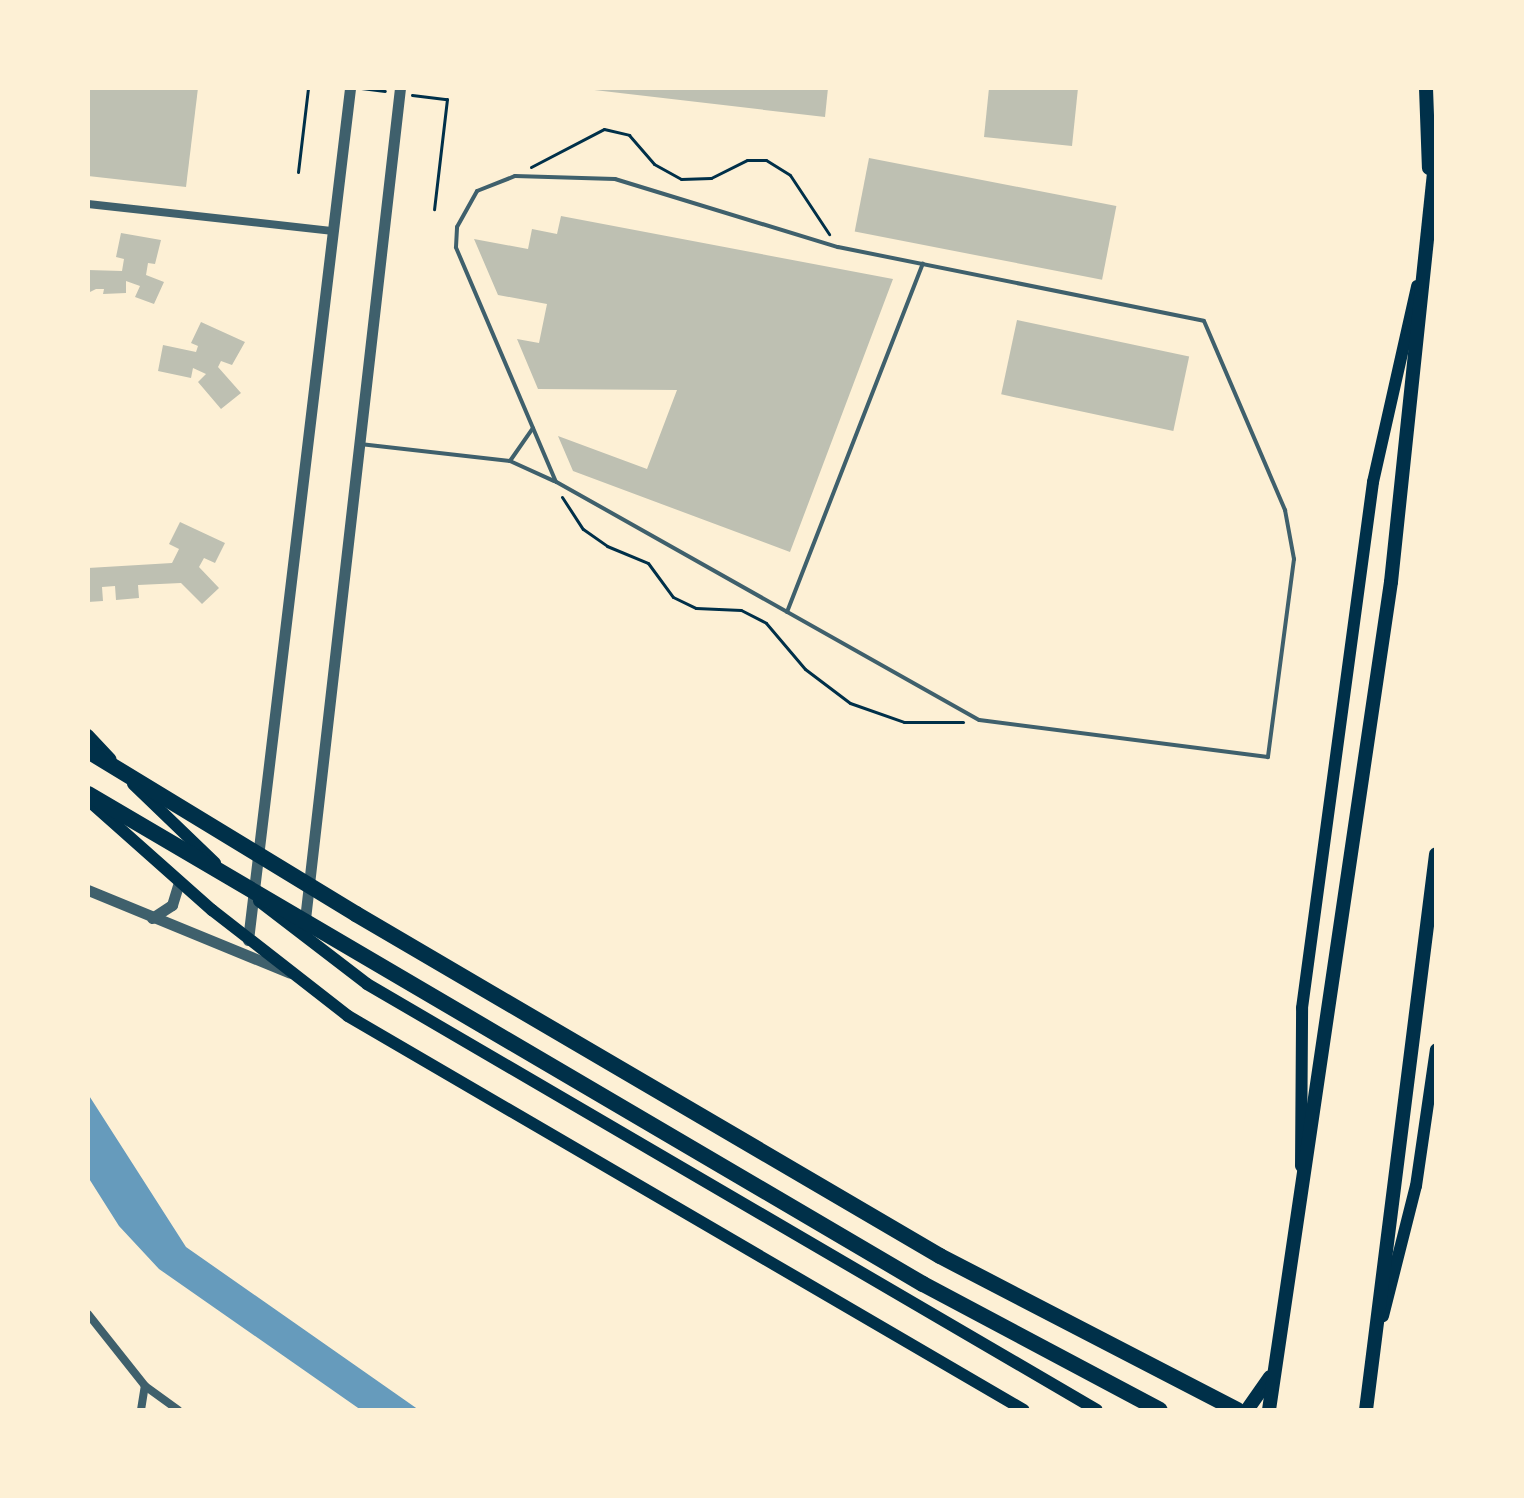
<!DOCTYPE html>
<html>
<head>
<meta charset="utf-8">
<style>
	body { margin:0 }
	#map { position:relative; width:1524px; height:1498px; overflow:hidden; background:#fdf0d5; font-family:Roboto,sans-serif }
	div>[style] { position:absolute }
	.water>* { inset:0; background:#669bbc }
	.building>* { inset:0; background:#bec0b2; transform-origin:0 0 }
	.path>* { height:3px; margin:-1.5px; padding:0 1.5px; transform-origin:1.5px; border-radius:1.5px; background:#003049 }
	.service>* { height:4px; margin:-2px; padding:0 2px; transform-origin:2px; border-radius:2px; background:#3f606c }
	.minor>* { height:8px; margin:-4px; padding:0 4px; transform-origin:4px; border-radius:4px; background:#3f606c }
	.tertiary>* { height:11px; margin:-5.5px; padding:0 5.5px; transform-origin:5.5px; border-radius:5.5px; background:#3f606c }
	.secondary>* { height:12px; margin:-6px; padding:0 6px; transform-origin:6px; border-radius:6px; background:#003049 }
	.primary>* { height:14px; margin:-7px; padding:0 7px; transform-origin:7px; border-radius:7px; background:#003049 }
	.motorway>* { height:16px; margin:-8px; padding:0 8px; transform-origin:8px; border-radius:8px; background:#003049 }
	span { translate:-50% -50%; white-space:nowrap; text-align:center; line-height:1.15; -webkit-text-stroke:6px #fdf0d5; paint-order:stroke }
	.frame { position:absolute; inset:0; border:90px solid #fdf0d5; pointer-events:none }
</style>
</head>
<body>
<div id="map">
	<div class="water">
		<i style="clip-path:polygon(88px 1094px,186px 1247px,419px 1410px,361px 1410px,159px 1269px,119px 1226px,88px 1177px)"></i>
	</div>
	<div class="building">
		<i style="clip-path:polygon(88px 88px,198px 88px,186px 187px,88px 176px)"></i>
		<i style="clip-path:polygon(577px 88px,828px 88px,825px 117px)"></i>
		<i style="clip-path:polygon(989px 88px,1078px 88px,1072px 146px,984px 137px)"></i>
		<i style="left:869px;top:158px;width:252px;height:75px;rotate:11deg"></i>
		<i style="clip-path:polygon(561px 216px,893px 279px,790px 552px,573px 471px,558px 436px,647px 469px,677px 390px,538px 389px,517px 339px,539px 343px,547px 304px,498px 295px,474px 239px,528px 249px,532px 229px,557px 234px)"></i>
		<i style="clip-path:polygon(121px 233px,161px 240px,155px 264px,148px 263px,146px 275px,164px 282px,154px 304px,135px 297px,140px 286px,126px 281px,126px 293px,103px 294px,104px 289px,96px 289px,88px 293px,88px 270px,122px 271px,124px 259px,116px 257px)"></i>
		<i style="left:1017px;top:320px;width:176px;height:76px;rotate:12deg"></i>
		<i style="clip-path:polygon(201px 322px,245px 342px,232px 365px,221px 361px,218px 367px,241px 393px,221px 409px,198px 382px,206px 374px,193px 368px,191px 378px,158px 371px,163px 345px,196px 352px,198px 346px,191px 343px)"></i>
		<i style="clip-path:polygon(180px 522px,225px 543px,215px 563px,204px 558px,199px 567px,219px 588px,202px 604px,181px 583px,138px 585px,139px 598px,116px 600px,115px 586px,102px 587px,103px 601px,88px 602px,88px 568px,172px 563px,179px 549px,169px 544px)"></i>
	</div>
	<div class="path">
		<i style="left:361px;top:88px;width:24px;rotate:7deg"></i>
		<i style="left:412px;top:95px;width:35px;rotate:7deg"></i>
		<i style="left:447px;top:99px;width:111px;rotate:96.7deg"></i>
		<i style="left:531px;top:167px;width:82px;rotate:-27.5deg"></i>
		<i style="left:604px;top:129px;width:26px;rotate:13deg"></i>
		<i style="left:629px;top:135px;width:38px;rotate:49deg"></i>
		<i style="left:654px;top:164px;width:31px;rotate:29deg"></i>
		<i style="left:681px;top:179px;width:30px;rotate:-2deg"></i>
		<i style="left:711px;top:178px;width:40px;rotate:-26.6deg"></i>
		<i style="left:747px;top:160px;width:19px"></i>
		<i style="left:766px;top:160px;width:28px;rotate:32deg"></i>
		<i style="left:790px;top:175px;width:71px;rotate:56.5deg"></i>
		<i style="left:298px;top:172px;width:85px;rotate:-83.2deg"></i>
		<i style="left:562px;top:497px;width:38px;rotate:57deg"></i>
		<i style="left:583px;top:529px;width:29px;rotate:35deg"></i>
		<i style="left:607px;top:546px;width:44px;rotate:22.5deg"></i>
		<i style="left:648px;top:563px;width:42px;rotate:53.7deg"></i>
		<i style="left:673px;top:597px;width:25px;rotate:26deg"></i>
		<i style="left:696px;top:608px;width:45px;rotate:2.5deg"></i>
		<i style="left:741px;top:610px;width:28px;rotate:27deg"></i>
		<i style="left:766px;top:623px;width:60px;rotate:49.7deg"></i>
		<i style="left:805px;top:669px;width:56px;rotate:37.1deg"></i>
		<i style="left:850px;top:703px;width:57px;rotate:19.4deg"></i>
		<i style="left:904px;top:722px;width:59px"></i>
	</div>
	<div class="service">
		<i style="left:515px;top:176px;width:100px;rotate:1.7deg"></i>
		<i style="left:615px;top:179px;width:233px;rotate:17deg"></i>
		<i style="left:838px;top:247px;width:373px;rotate:11.4deg"></i>
		<i style="left:1204px;top:321px;width:206px;rotate:66.8deg"></i>
		<i style="left:1285px;top:510px;width:50px;rotate:79.6deg"></i>
		<i style="left:1294px;top:559px;width:200px;rotate:97.5deg"></i>
		<i style="left:1268px;top:757px;width:291px;rotate:-172.7deg"></i>
		<i style="left:979px;top:720px;width:485px;rotate:-150.6deg"></i>
		<i style="left:556px;top:482px;width:255px;rotate:-113.1deg"></i>
		<i style="left:456px;top:247px;width:20px;rotate:-87deg"></i>
		<i style="left:457px;top:227px;width:41px;rotate:-60.9deg"></i>
		<i style="left:477px;top:191px;width:41px;rotate:-21.5deg"></i>
		<i style="left:360px;top:444px;width:151px;rotate:6.5deg"></i>
		<i style="left:510px;top:461px;width:48px;rotate:24.4deg"></i>
		<i style="left:510px;top:461px;width:40px;rotate:-55.1deg"></i>
		<i style="left:787px;top:612px;width:374px;rotate:-68.7deg"></i>
	</div>
	<div class="minor">
		<i style="left:88px;top:204px;width:247px;rotate:6.3deg"></i>
		<i style="left:88px;top:1314px;width:92px;rotate:51.6deg"></i>
		<i style="left:145px;top:1386px;width:41px;rotate:36deg"></i>
		<i style="left:141px;top:1410px;width:24px;rotate:-81deg"></i>
	</div>
	<div class="tertiary">
		<i style="left:88px;top:890px;width:218px;rotate:22.3deg"></i>
		<i style="left:152px;top:918px;width:24px;rotate:-33deg"></i>
		<i style="left:172px;top:905px;width:24px;rotate:-73deg"></i>
		<i style="left:304px;top:928px;width:845px;rotate:-83.48deg"></i>
		<i style="left:248px;top:940px;width:858px;rotate:-83.17deg"></i>
	</div>
	<div class="secondary">
		<i style="left:88px;top:735px;width:33px;rotate:47deg"></i>
		<i style="left:133px;top:784px;width:114px;rotate:43.9deg"></i>
		<i style="left:88px;top:800px;width:166px;rotate:41.6deg"></i>
		<i style="left:212px;top:910px;width:172px;rotate:37.9deg"></i>
		<i style="left:348px;top:1016px;width:782px;rotate:30.24deg"></i>
		<i style="left:259px;top:901px;width:136px;rotate:37.5deg"></i>
		<i style="left:367px;top:984px;width:845px;rotate:30.27deg"></i>
		<i style="left:1301px;top:1166px;width:158px;rotate:-89.6deg"></i>
		<i style="left:1302px;top:1008px;width:531px;rotate:-82.31deg"></i>
		<i style="left:1373px;top:482px;width:201px;rotate:-77.3deg"></i>
		<i style="left:1383px;top:1316px;width:134px;rotate:-75.8deg"></i>
		<i style="left:1416px;top:1186px;width:138px;rotate:-81.7deg"></i>
	</div>
	<div class="primary">
		<i style="left:1426px;top:88px;width:80px;rotate:87.9deg"></i>
		<i style="left:1247px;top:1410px;width:40px;rotate:-55.1deg"></i>
		<i style="left:1269px;top:1410px;width:837px;rotate:-81.62deg"></i>
		<i style="left:1391px;top:582px;width:430px;rotate:-84deg"></i>
		<i style="left:1366px;top:1410px;width:560px;rotate:-82.82deg"></i>
	</div>
	<div class="motorway">
		<i style="left:88px;top:751px;width:314px;rotate:31.3deg"></i>
		<i style="left:356px;top:914px;width:677px;rotate:30.35deg"></i>
		<i style="left:940px;top:1256px;width:335px;rotate:27.4deg"></i>
		<i style="left:88px;top:794px;width:968px;rotate:30.41deg"></i>
		<i style="left:923px;top:1284px;width:268px;rotate:28deg"></i>
	</div>
	<div class="frame"></div>
</div>
</body>
</html>
